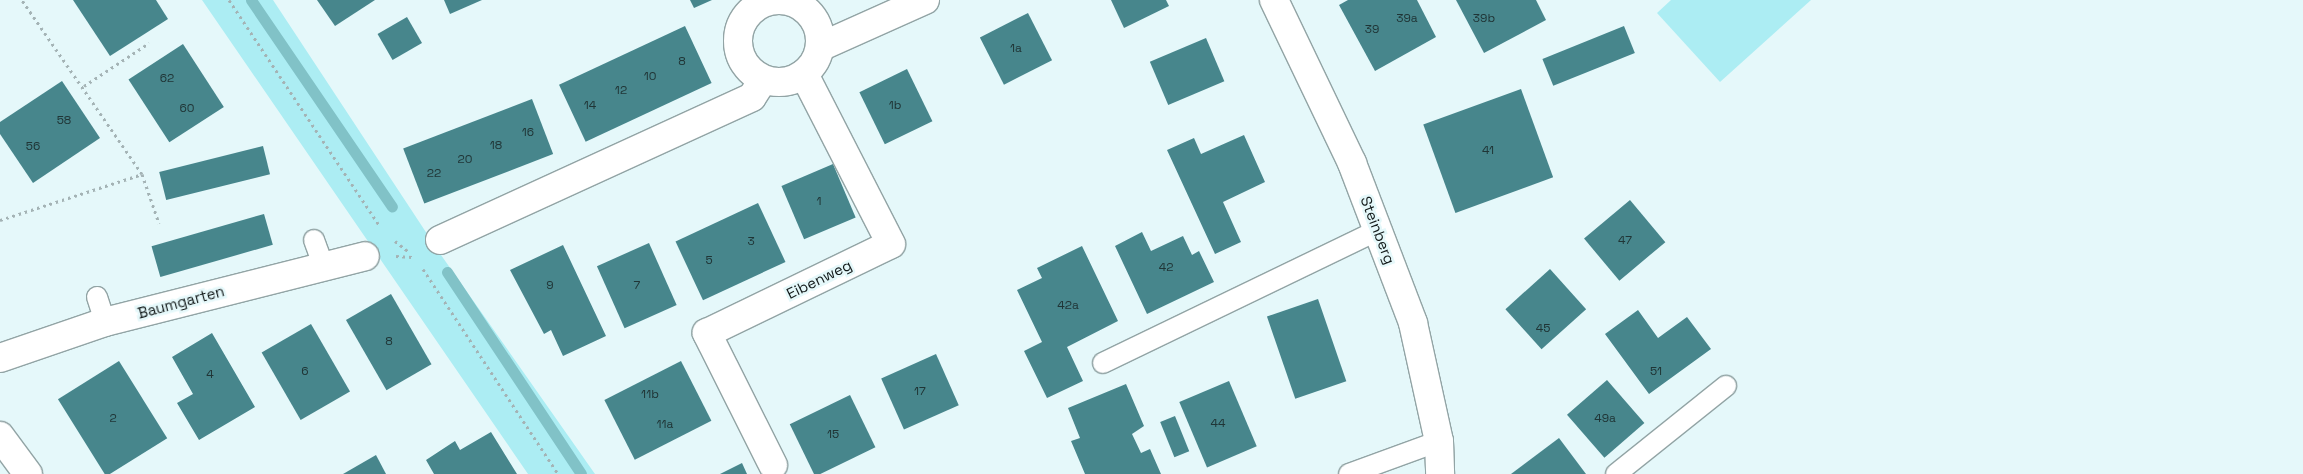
<!DOCTYPE html>
<html>
<head>
<meta charset="utf-8">
<style>
	body { margin:0 }
	#map { position:relative; width:2303px; height:474px; overflow:hidden; background:#e5f8fa; font-family:"Space Grotesk",sans-serif }
	div>[style] { position:absolute }
	.green>* { inset:0; background:#acedf3 }
	.stream>* { height:11px; margin:-5.5px; padding:0 5.5px; transform-origin:5.5px; border-radius:5.5px; background:#81c2c7 }
	.building>* { inset:0; background:#47868c; transform-origin:0 0 }
	.path>* { height:3px; margin-top:-1.5px; transform-origin:0; background:repeating-linear-gradient(90deg,#a4b3b5 0 2.5px,transparent 0 6.5px) }
	.roads { filter:drop-shadow(1px 0 #92a4a5) drop-shadow(-1px 0 #92a4a5) drop-shadow(0 1px #92a4a5) drop-shadow(0 -1px #92a4a5) }
	.lane>* { height:20px; margin:-10px; padding:0 10px; transform-origin:10px; border-radius:10px; background:#fff }
	.street>* { height:28px; margin:-14px; padding:0 14px; transform-origin:14px; border-radius:14px; background:#fff }
	.street>.ring { margin:-14px; padding:0; box-sizing:content-box; background:none; border:28px solid #fff; border-radius:50% }
	.secondary>* { height:28px; margin:-14px; padding:0 14px; transform-origin:14px; border-radius:14px; background:#fff }
	span { translate:-50% -50%; white-space:nowrap; text-align:center; line-height:1.15; -webkit-text-stroke:5px #e5f8fa; paint-order:stroke }
	.number-label { font-size:12px; color:#203536 }
	.number-label span { -webkit-text-stroke-width:0 }
	.street-label { font-size:15px; color:#131a1a }
</style>
</head>
<body>
<div id="map">
	<div class="green">
		<i style="clip-path:polygon(202px 0,273px 0,441px 255px,595px 474px,528px 474px)"></i>
		<i style="clip-path:polygon(1671px 0,1811px 0,1720px 82px,1657px 13px)"></i>
	</div>
	<div class="stream">
		<i style="left:251px;top:0;width:250px;rotate:55.7deg"></i>
		<i style="left:447px;top:272px;width:242px;rotate:56.4deg"></i>
	</div>
	<div class="building">
		<i style="clip-path:polygon(73px 0,156px 0,168px 19px,110px 56px)"></i>
		<i style="clip-path:polygon(317px 0,375px 0,335px 26px)"></i>
		<i style="clip-path:polygon(444px 0,482px 0,450px 14px)"></i>
		<i style="clip-path:polygon(690px 0,712px 0,694px 8px)"></i>
		<i style="clip-path:polygon(1111px 0,1166px 0,1169px 6px,1124px 28px)"></i>
		<i style="clip-path:polygon(1348px 0,1417px 0,1436px 37px,1375px 71px,1339px 5px)"></i>
		<i style="clip-path:polygon(1456px 0,1536px 0,1546px 20px,1484px 53px)"></i>
		<i style="left:1028px;top:13px;width:53px;height:54px;rotate:63deg"></i>
		<i style="left:407px;top:17px;width:30px;height:34px;rotate:60deg"></i>
		<i style="left:685px;top:26px;width:63px;height:139px;rotate:65deg"></i>
		<i style="left:1624px;top:26px;width:29px;height:88px;rotate:68deg"></i>
		<i style="left:1206px;top:38px;width:47px;height:61px;rotate:67deg"></i>
		<i style="left:183px;top:44px;width:75px;height:65px;rotate:57deg"></i>
		<i style="left:907px;top:69px;width:58px;height:53px;rotate:64deg"></i>
		<i style="clip-path:polygon(62px 81px,100px 138px,33px 183px,0 134px,0 122px)"></i>
		<i style="left:1521px;top:89px;width:94px;height:104px;rotate:70deg"></i>
		<i style="left:532px;top:99px;width:59px;height:138px;rotate:69deg"></i>
		<i style="clip-path:polygon(1244px 135px,1265px 182px,1223px 202px,1241px 242px,1215px 254px,1167px 150px,1194px 138px,1201px 154px)"></i>
		<i style="left:263px;top:146px;width:29px;height:107px;rotate:76deg"></i>
		<i style="left:833px;top:164px;width:58px;height:56px;rotate:67deg"></i>
		<i style="left:1630px;top:200px;width:55px;height:60px;rotate:50deg"></i>
		<i style="left:758px;top:203px;width:65px;height:91px;rotate:65deg"></i>
		<i style="left:264px;top:214px;width:32px;height:117px;rotate:74deg"></i>
		<i style="clip-path:polygon(1142px 232px,1151px 251px,1183px 236px,1192px 255px,1199px 251px,1214px 282px,1147px 314px,1115px 246px)"></i>
		<i style="left:649px;top:243px;width:68px;height:57px;rotate:66deg"></i>
		<i style="clip-path:polygon(563px 245px,606px 336px,563px 356px,551px 330px,544px 334px,510px 270px)"></i>
		<i style="clip-path:polygon(1082px 246px,1118px 321px,1067px 347px,1083px 381px,1047px 398px,1024px 351px,1042px 342px,1017px 290px,1042px 278px,1037px 268px)"></i>
		<i style="left:1550px;top:269px;width:54px;height:60px;rotate:48deg"></i>
		<i style="left:391px;top:294px;width:81px;height:52px;rotate:60deg"></i>
		<i style="left:1318px;top:299px;width:87px;height:54px;rotate:71deg"></i>
		<i style="clip-path:polygon(1638px 310px,1658px 338px,1687px 317px,1711px 349px,1649px 394px,1605px 334px)"></i>
		<i style="left:311px;top:324px;width:78px;height:57px;rotate:60deg"></i>
		<i style="clip-path:polygon(212px 333px,255px 407px,199px 440px,177px 403px,193px 394px,172px 357px)"></i>
		<i style="left:936px;top:354px;width:56px;height:60px;rotate:66deg"></i>
		<i style="left:119px;top:361px;width:91px;height:72px;rotate:58deg"></i>
		<i style="left:681px;top:361px;width:67px;height:86px;rotate:63deg"></i>
		<i style="left:1607px;top:380px;width:57px;height:53px;rotate:49deg"></i>
		<i style="left:1229px;top:381px;width:71px;height:54px;rotate:67deg"></i>
		<i style="clip-path:polygon(1126px 384px,1144px 426px,1132px 434px,1141px 453px,1150px 449px,1161px 474px,1085px 474px,1071px 441px,1080px 438px,1068px 408px)"></i>
		<i style="left:850px;top:395px;width:58px;height:67px;rotate:64deg"></i>
		<i style="left:1175px;top:416px;width:38px;height:16px;rotate:68deg"></i>
		<i style="clip-path:polygon(491px 432px,517px 474px,434px 474px,426px 460px,455px 441px,460px 450px)"></i>
		<i style="clip-path:polygon(1559px 438px,1586px 474px,1511px 474px)"></i>
		<i style="clip-path:polygon(376px 455px,386px 474px,343px 474px)"></i>
		<i style="clip-path:polygon(742px 463px,747px 474px,720px 474px)"></i>
	</div>
	<div class="path">
		<i style="left:229px;top:0;width:272px;rotate:56.3deg"></i>
		<i style="left:84px;top:86px;width:78px;rotate:-33.5deg"></i>
		<i style="left:142px;top:174px;width:52px;rotate:70.9deg"></i>
		<i style="left:0;top:220px;width:149px;rotate:-17.9deg"></i>
		<i style="left:142px;top:174px;width:211px;rotate:-124.6deg"></i>
		<i style="left:395px;top:241px;width:18px;rotate:38deg"></i>
		<i style="left:396px;top:256px;width:16px;rotate:4deg"></i>
		<i style="left:423px;top:269px;width:245px;rotate:56.6deg"></i>
	</div>
	<div class="roads">
		<div class="lane">
			<i style="left:314px;top:240px;width:27px;rotate:70deg"></i>
			<i style="left:97px;top:297px;width:26px;rotate:72deg"></i>
			<i style="left:1103px;top:363px;width:305px;rotate:-25.8deg"></i>
			<i style="left:1349px;top:474px;width:96px;rotate:-20.1deg"></i>
			<i style="left:1616px;top:474px;width:141px;rotate:-38.7deg"></i>
		</div>
		<div class="street">
			<i class="ring" style="left:738px;top:0;width:54px;height:54px"></i>
			<i style="left:820px;top:47px;width:115px;rotate:-24.1deg"></i>
			<i style="left:440px;top:240px;width:343px;rotate:-24.6deg"></i>
			<i style="left:752px;top:97px;width:20px;rotate:-57deg"></i>
			<i style="left:0;top:358px;width:111px;rotate:-18.9deg"></i>
			<i style="left:105px;top:322px;width:268px;rotate:-14.2deg"></i>
			<i style="left:0;top:436px;width:47px;rotate:53.6deg"></i>
			<i style="left:773px;top:465px;width:148px;rotate:-116.6deg"></i>
			<i style="left:707px;top:333px;width:204px;rotate:-25.8deg"></i>
			<i style="left:891px;top:244px;width:191px;rotate:-117.1deg"></i>
		</div>
		<div class="secondary">
			<i style="left:1274px;top:0;width:181px;rotate:64.4deg"></i>
			<i style="left:1352px;top:163px;width:171px;rotate:69.1deg"></i>
			<i style="left:1413px;top:323px;width:121px;rotate:77.6deg"></i>
			<i style="left:1439px;top:441px;width:33px;rotate:88deg"></i>
		</div>
	</div>
	<div class="number-label">
		<span style="left:1407px;top:19px">39a</span>
		<span style="left:1484px;top:19px">39b</span>
		<span style="left:1372px;top:30px">39</span>
		<span style="left:1016px;top:49px">1a</span>
		<span style="left:682px;top:62px">8</span>
		<span style="left:650px;top:77px">10</span>
		<span style="left:167px;top:79px">62</span>
		<span style="left:621px;top:91px">12</span>
		<span style="left:590px;top:106px">14</span>
		<span style="left:895px;top:106px">1b</span>
		<span style="left:187px;top:109px">60</span>
		<span style="left:64px;top:121px">58</span>
		<span style="left:528px;top:133px">16</span>
		<span style="left:496px;top:146px">18</span>
		<span style="left:33px;top:147px">56</span>
		<span style="left:1488px;top:151px">41</span>
		<span style="left:465px;top:160px">20</span>
		<span style="left:434px;top:174px">22</span>
		<span style="left:819px;top:202px">1</span>
		<span style="left:1625px;top:241px">47</span>
		<span style="left:751px;top:242px">3</span>
		<span style="left:709px;top:261px">5</span>
		<span style="left:1166px;top:268px">42</span>
		<span style="left:550px;top:286px">9</span>
		<span style="left:637px;top:286px">7</span>
		<span style="left:1068px;top:306px">42a</span>
		<span style="left:1543px;top:329px">45</span>
		<span style="left:389px;top:342px">8</span>
		<span style="left:305px;top:372px">6</span>
		<span style="left:1656px;top:372px">51</span>
		<span style="left:210px;top:375px">4</span>
		<span style="left:920px;top:392px">17</span>
		<span style="left:650px;top:395px">11b</span>
		<span style="left:113px;top:419px">2</span>
		<span style="left:1605px;top:419px">49a</span>
		<span style="left:1218px;top:424px">44</span>
		<span style="left:665px;top:425px">11a</span>
		<span style="left:833px;top:435px">15</span>
	</div>
	<div class="street-label">
		<span style="left:1378px;top:230px;rotate:69deg">Steinberg</span>
		<span style="left:819px;top:279px;rotate:-26deg">Eibenweg</span>
		<span style="left:181px;top:302px;rotate:-15deg">Baumgarten</span>
	</div>
</div>
</body>
</html>
